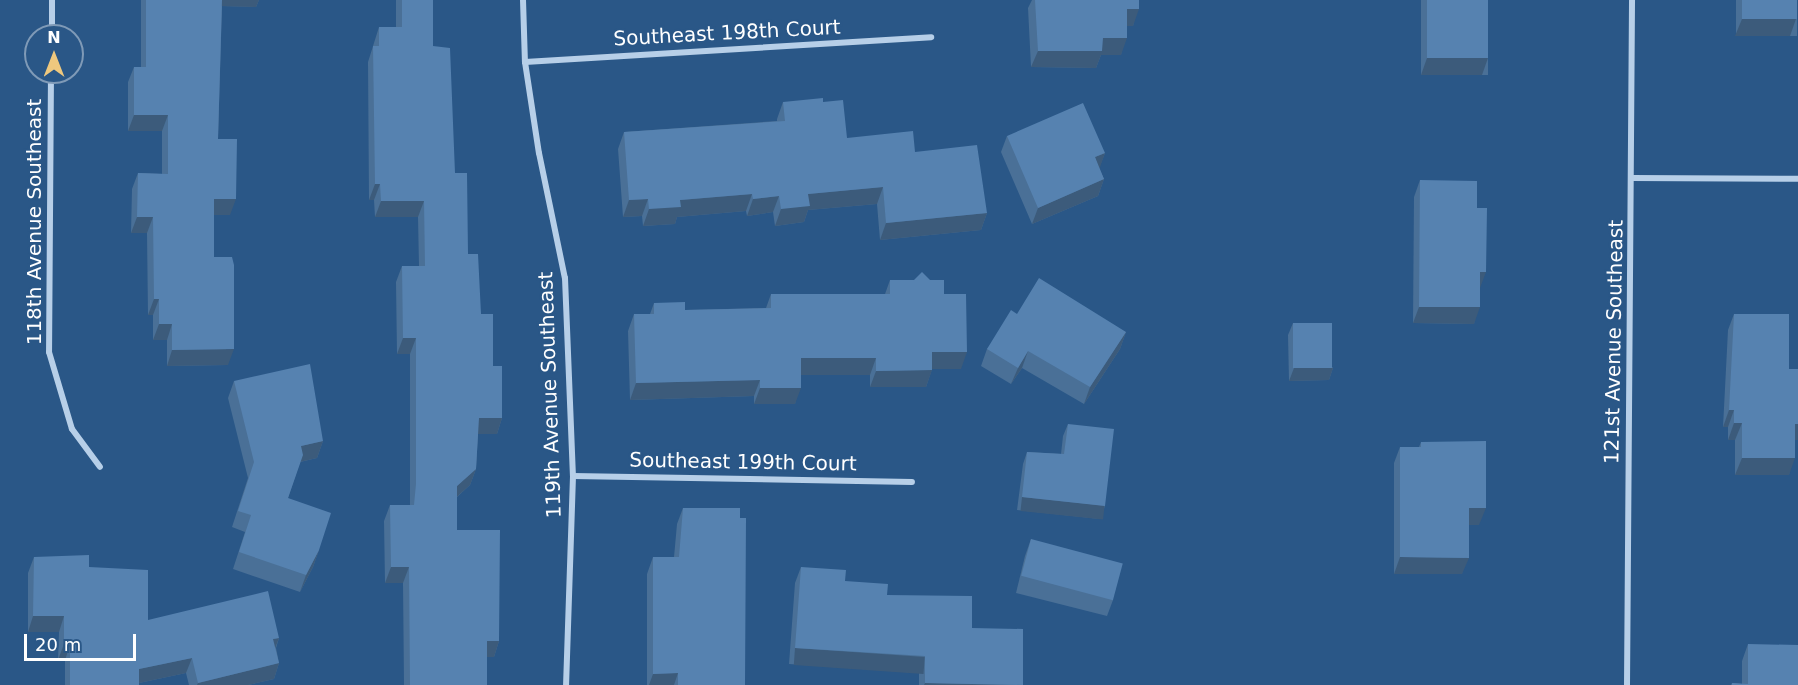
<!DOCTYPE html>
<html>
<head>
<meta charset="utf-8">
<style>
	body { margin:0 }
	#map { position:relative; width:1798px; height:685px; overflow:hidden; background:#2a5787; font-family:"DejaVu Sans",sans-serif }
	div>[style] { position:absolute }
	.street>* { height:6px; margin:-3px; padding:0 3px; transform-origin:3px; border-radius:3px; background:#b7cfe8 }
	.wall>* { inset:0; background:#4a7097; transform-origin:0 0 }
	.shaded-wall>* { inset:0; background:#3c5b7b; transform-origin:0 0 }
	.building>* { inset:0; background:#5682b0; transform-origin:0 0 }
	span { translate:-50% -50%; white-space:nowrap; text-align:center; line-height:1.15; -webkit-text-stroke:4.5px #2a5787; paint-order:stroke }
	.street-label { font-size:20px; color:#fff }
	.north { position:absolute; left:24px; top:24px; width:60px; height:60px; box-sizing:border-box; background:#2a5787; border:2px solid #7f9ab7; border-radius:50%; rotate:0deg; font-size:16px; font-weight:700; line-height:24px; text-align:center; color:#fff }
	.north::after { content:''; display:block; margin:auto; width:21px; height:27px; background:#eec87e; clip-path:polygon(50% 0,100% 100%,50% 72%,0 100%) }
	.scale { position:absolute; left:24px; top:634px; width:112px; height:27px; box-sizing:border-box; border:3px solid #fff; border-top:0; padding-left:8px; font-size:18px; line-height:21px; white-space:nowrap; color:#fff; -webkit-text-stroke:4px #2a5787; paint-order:stroke }
</style>
</head>
<body>
<div id="map">
	<div class="street">
		<i style="left:523px;top:0;width:62px;rotate:88.2deg"></i>
		<i style="left:525px;top:62px;width:92px;rotate:81.3deg"></i>
		<i style="left:539px;top:153px;width:128px;rotate:78.3deg"></i>
		<i style="left:565px;top:278px;width:198px;rotate:87.7deg"></i>
		<i style="left:573px;top:476px;width:209px;rotate:91.9deg"></i>
		<i style="left:52px;top:36px;width:36px;rotate:-90deg"></i>
		<i style="left:525px;top:62px;width:407px;rotate:-3.5deg"></i>
		<i style="left:51px;top:72px;width:280px;rotate:90.4deg"></i>
		<i style="left:49px;top:352px;width:80px;rotate:73.4deg"></i>
		<i style="left:72px;top:429px;width:47px;rotate:53.6deg"></i>
		<i style="left:1632px;top:178px;width:166px;rotate:0.3deg"></i>
		<i style="left:573px;top:476px;width:339px;rotate:1deg"></i>
		<i style="left:1627px;top:685px;width:685px;rotate:-89.58deg"></i>
	</div>
	<div class="wall">
		<i style="clip-path:polygon(141px 0,259px 0,256px 7px,222px 6px,218px 139px,230px 215px,214px 215px,214px 257px,228px 365px,167px 366px,167px 340px,153px 340px,153px 315px,148px 315px,147px 233px,131px 233px,132px 189px,138px 173px,162px 174px,162px 131px,128px 131px,128px 82px,134px 67px,141px 67px)"></i>
		<i style="clip-path:polygon(396px 0,438px 0,433px 0,433px 46px,468px 254px,481px 314px,493px 366px,502px 418px,497px 434px,478px 434px,476px 469px,470px 485px,457px 497px,457px 530px,499px 641px,494px 657px,487px 657px,487px 685px,404px 685px,403px 583px,385px 583px,384px 521px,390px 505px,410px 505px,410px 354px,397px 354px,396px 282px,402px 266px,419px 266px,418px 217px,375px 217px,374px 200px,369px 200px,368px 62px,379px 27px,396px 27px)"></i>
		<i style="clip-path:polygon(1032px 0,1139px 0,1133px 26px,1127px 26px,1121px 55px,1101px 55px,1096px 68px,1031px 67px,1028px 8px)"></i>
		<i style="left:1421px;top:0;width:67px;height:75px"></i>
		<i style="left:1736px;top:0;width:61px;height:36px"></i>
		<i style="clip-path:polygon(783px 102px,823px 102px,847px 138px,915px 152px,987px 213px,981px 230px,880px 240px,877px 204px,808px 210px,804px 222px,775px 226px,773px 212px,747px 216px,746px 211px,677px 217px,675px 224px,643px 226px,642px 216px,623px 217px,618px 149px,624px 132px,777px 121px,777px 119px)"></i>
		<i style="clip-path:polygon(1007px 136px,1105px 153px,1099px 168px,1104px 179px,1098px 196px,1032px 224px,1001px 152px)"></i>
		<i style="clip-path:polygon(1420px 180px,1477px 208px,1480px 288px,1474px 324px,1413px 323px,1414px 197px)"></i>
		<i style="clip-path:polygon(890px 280px,944px 294px,961px 369px,932px 369px,926px 387px,870px 387px,870px 375px,801px 375px,795px 404px,754px 404px,754px 396px,630px 400px,628px 331px,634px 314px,650px 314px,654px 303px,685px 310px,766px 308px,771px 294px,885px 294px)"></i>
		<i style="clip-path:polygon(1017px 314px,1126px 332px,1120px 349px,1084px 404px,1022px 368px,1011px 384px,981px 366px,987px 349px)"></i>
		<i style="clip-path:polygon(1734px 314px,1789px 369px,1798px 440px,1795px 440px,1789px 475px,1735px 475px,1735px 440px,1728px 440px,1728px 427px,1723px 427px,1728px 330px)"></i>
		<i style="clip-path:polygon(1293px 323px,1333px 368px,1329px 380px,1289px 381px,1288px 335px)"></i>
		<i style="clip-path:polygon(234px 381px,323px 441px,317px 458px,300px 462px,288px 498px,319px 550px,313px 567px,300px 592px,233px 569px,245px 532px,232px 527px,248px 478px,228px 398px)"></i>
		<i style="clip-path:polygon(1068px 424px,1105px 506px,1100px 519px,1017px 510px,1023px 464px,1027px 452px,1061px 454px,1063px 436px)"></i>
		<i style="clip-path:polygon(1421px 442px,1479px 525px,1469px 525px,1462px 574px,1394px 574px,1394px 463px,1400px 447px,1419px 447px)"></i>
		<i style="clip-path:polygon(683px 508px,745px 685px,647px 685px,647px 574px,653px 557px,674px 557px,677px 524px)"></i>
		<i style="clip-path:polygon(1031px 539px,1113px 600px,1107px 616px,1016px 593px,1025px 556px)"></i>
		<i style="clip-path:polygon(34px 557px,89px 567px,148px 620px,279px 638px,276px 648px,279px 663px,274px 679px,248px 685px,189px 685px,186px 673px,139px 683px,139px 685px,65px 685px,65px 660px,58px 660px,59px 632px,28px 632px,28px 573px)"></i>
		<i style="clip-path:polygon(801px 567px,887px 595px,972px 628px,1022px 685px,919px 685px,919px 673px,789px 664px,795px 583px)"></i>
		<i style="clip-path:polygon(1748px 644px,1798px 685px,1731px 685px,1732px 683px,1742px 684px,1742px 661px)"></i>
	</div>
	<div class="shaded-wall">
		<i style="clip-path:polygon(218px 0,259px 0,256px 7px,216px 6px)"></i>
		<i style="clip-path:polygon(1127px 9px,1139px 9px,1133px 26px,1121px 26px)"></i>
		<i style="clip-path:polygon(1742px 19px,1796px 19px,1790px 36px,1735px 36px)"></i>
		<i style="clip-path:polygon(1103px 38px,1127px 38px,1121px 55px,1101px 55px,1096px 68px,1031px 67px,1038px 51px)"></i>
		<i style="clip-path:polygon(1427px 58px,1488px 58px,1482px 75px,1421px 75px)"></i>
		<i style="clip-path:polygon(134px 115px,168px 115px,162px 131px,128px 131px)"></i>
		<i style="clip-path:polygon(1105px 153px,1099px 170px,1095px 157px)"></i>
		<i style="clip-path:polygon(1104px 179px,1098px 196px,1032px 224px,1038px 208px)"></i>
		<i style="clip-path:polygon(375px 184px,380px 184px,374px 200px,369px 200px)"></i>
		<i style="clip-path:polygon(883px 187px,877px 204px,808px 210px,804px 222px,775px 226px,781px 209px,808px 194px)"></i>
		<i style="clip-path:polygon(752px 194px,746px 211px,677px 217px,675px 224px,643px 226px,649px 209px,680px 200px)"></i>
		<i style="clip-path:polygon(779px 196px,773px 212px,747px 216px,753px 199px)"></i>
		<i style="clip-path:polygon(214px 199px,236px 199px,230px 215px,208px 215px)"></i>
		<i style="clip-path:polygon(648px 199px,642px 216px,623px 217px,629px 200px)"></i>
		<i style="clip-path:polygon(381px 201px,424px 201px,418px 217px,375px 217px)"></i>
		<i style="clip-path:polygon(987px 213px,981px 230px,880px 240px,886px 223px)"></i>
		<i style="clip-path:polygon(137px 217px,153px 217px,147px 233px,131px 233px)"></i>
		<i style="clip-path:polygon(1480px 272px,1486px 272px,1480px 288px)"></i>
		<i style="clip-path:polygon(154px 299px,159px 299px,153px 315px,148px 315px)"></i>
		<i style="clip-path:polygon(1419px 307px,1480px 307px,1474px 324px,1413px 323px)"></i>
		<i style="clip-path:polygon(159px 324px,172px 324px,167px 340px,153px 340px)"></i>
		<i style="clip-path:polygon(1126px 332px,1120px 349px,1084px 404px,1090px 387px)"></i>
		<i style="clip-path:polygon(403px 338px,416px 338px,410px 354px,397px 354px)"></i>
		<i style="clip-path:polygon(234px 349px,228px 365px,167px 366px,172px 350px)"></i>
		<i style="clip-path:polygon(1028px 351px,1022px 368px,1011px 384px,1018px 368px)"></i>
		<i style="clip-path:polygon(932px 352px,967px 352px,961px 369px,926px 369px)"></i>
		<i style="clip-path:polygon(801px 358px,876px 358px,870px 375px,795px 375px)"></i>
		<i style="clip-path:polygon(1294px 368px,1333px 368px,1329px 380px,1289px 381px)"></i>
		<i style="clip-path:polygon(932px 370px,926px 387px,870px 387px,876px 371px)"></i>
		<i style="clip-path:polygon(760px 380px,754px 396px,630px 400px,636px 383px)"></i>
		<i style="clip-path:polygon(760px 388px,801px 388px,795px 404px,754px 404px)"></i>
		<i style="clip-path:polygon(1729px 410px,1734px 410px,1728px 427px,1723px 427px)"></i>
		<i style="clip-path:polygon(479px 418px,502px 418px,497px 434px,474px 434px)"></i>
		<i style="clip-path:polygon(1734px 423px,1742px 423px,1735px 440px,1728px 440px)"></i>
		<i style="clip-path:polygon(1795px 424px,1798px 424px,1798px 440px,1789px 440px)"></i>
		<i style="clip-path:polygon(323px 441px,317px 458px,295px 463px,301px 446px)"></i>
		<i style="clip-path:polygon(1742px 458px,1795px 458px,1789px 475px,1735px 475px)"></i>
		<i style="clip-path:polygon(476px 469px,470px 485px,451px 502px,457px 486px)"></i>
		<i style="left:1022px;top:497px;width:83px;height:14px;rotate:6deg"></i>
		<i style="clip-path:polygon(1469px 508px,1486px 508px,1479px 525px,1462px 525px)"></i>
		<i style="clip-path:polygon(319px 550px,313px 567px,300px 592px,306px 575px)"></i>
		<i style="clip-path:polygon(1400px 557px,1469px 558px,1462px 574px,1394px 574px)"></i>
		<i style="clip-path:polygon(391px 567px,409px 567px,403px 583px,385px 583px)"></i>
		<i style="clip-path:polygon(33px 616px,64px 616px,59px 632px,28px 632px)"></i>
		<i style="clip-path:polygon(279px 638px,273px 654px,273px 639px)"></i>
		<i style="clip-path:polygon(487px 641px,499px 641px,494px 657px,482px 657px)"></i>
		<i style="clip-path:polygon(64px 644px,70px 645px,65px 660px,58px 660px)"></i>
		<i style="left:795px;top:648px;width:130px;height:17px;rotate:4deg"></i>
		<i style="clip-path:polygon(192px 658px,186px 673px,134px 684px,139px 669px)"></i>
		<i style="clip-path:polygon(279px 663px,274px 679px,248px 685px,197px 685px,198px 683px)"></i>
		<i style="clip-path:polygon(678px 673px,674px 685px,649px 685px,653px 674px)"></i>
		<i style="clip-path:polygon(925px 683px,1022px 685px,924px 685px)"></i>
	</div>
	<div class="building">
		<i style="clip-path:polygon(146px 0,222px 0,218px 139px,237px 139px,236px 199px,214px 199px,214px 257px,232px 257px,234px 265px,234px 349px,172px 350px,172px 324px,159px 324px,159px 299px,154px 299px,153px 217px,137px 217px,138px 173px,168px 174px,168px 115px,134px 115px,134px 67px,146px 67px)"></i>
		<i style="clip-path:polygon(402px 0,433px 0,433px 46px,450px 48px,455px 173px,467px 173px,468px 254px,478px 254px,481px 314px,493px 314px,493px 366px,502px 366px,502px 418px,479px 418px,476px 469px,457px 486px,457px 530px,500px 530px,499px 641px,487px 641px,487px 685px,410px 685px,409px 567px,391px 567px,390px 505px,414px 505px,416px 484px,416px 338px,403px 338px,402px 266px,425px 266px,424px 201px,381px 201px,380px 184px,375px 184px,373px 46px,379px 46px,379px 27px,402px 27px)"></i>
		<i style="clip-path:polygon(1035px 0,1139px 0,1139px 9px,1127px 9px,1127px 38px,1103px 38px,1102px 51px,1038px 51px)"></i>
		<i style="left:1427px;top:0;width:61px;height:58px"></i>
		<i style="left:1742px;top:0;width:55px;height:19px"></i>
		<i style="clip-path:polygon(823px 98px,823px 102px,843px 100px,847px 138px,913px 131px,915px 152px,977px 145px,987px 213px,886px 223px,883px 187px,808px 194px,810px 206px,781px 209px,779px 196px,753px 199px,752px 194px,680px 200px,681px 207px,649px 209px,648px 199px,629px 200px,624px 132px,785px 121px,783px 102px)"></i>
		<i style="clip-path:polygon(1083px 103px,1105px 153px,1095px 157px,1104px 179px,1038px 208px,1007px 136px)"></i>
		<i style="clip-path:polygon(1420px 180px,1477px 181px,1477px 208px,1487px 208px,1486px 272px,1480px 272px,1480px 307px,1419px 307px)"></i>
		<i style="clip-path:polygon(922px 272px,930px 280px,944px 280px,944px 294px,966px 294px,967px 352px,932px 352px,932px 370px,876px 371px,876px 358px,801px 358px,801px 388px,760px 388px,760px 380px,636px 383px,634px 314px,654px 314px,654px 303px,685px 302px,685px 310px,771px 308px,771px 294px,890px 294px,890px 280px,914px 280px)"></i>
		<i style="clip-path:polygon(1039px 278px,1126px 332px,1090px 387px,1028px 351px,1018px 368px,987px 349px,1011px 310px,1017px 314px)"></i>
		<i style="clip-path:polygon(1734px 314px,1789px 314px,1789px 369px,1798px 369px,1798px 424px,1795px 424px,1795px 458px,1742px 458px,1742px 423px,1734px 423px,1734px 410px,1729px 410px)"></i>
		<i style="left:1293px;top:323px;width:39px;height:45px"></i>
		<i style="clip-path:polygon(310px 364px,323px 441px,301px 446px,303px 455px,288px 498px,331px 513px,319px 550px,306px 575px,239px 552px,251px 515px,238px 511px,254px 462px,234px 381px)"></i>
		<i style="clip-path:polygon(1068px 424px,1114px 429px,1105px 506px,1022px 497px,1027px 452px,1064px 454px)"></i>
		<i style="clip-path:polygon(1486px 441px,1486px 508px,1469px 508px,1469px 558px,1400px 557px,1400px 447px,1421px 447px,1421px 442px)"></i>
		<i style="clip-path:polygon(683px 508px,740px 508px,740px 518px,746px 518px,745px 685px,678px 685px,678px 673px,653px 674px,653px 557px,679px 557px)"></i>
		<i style="left:1031px;top:539px;width:95px;height:38px;rotate:15deg"></i>
		<i style="clip-path:polygon(89px 555px,89px 567px,148px 570px,148px 620px,268px 591px,279px 638px,273px 639px,279px 663px,198px 683px,192px 658px,139px 669px,139px 685px,70px 685px,70px 645px,64px 644px,64px 616px,33px 616px,34px 557px)"></i>
		<i style="clip-path:polygon(801px 567px,846px 570px,845px 581px,888px 584px,887px 595px,972px 596px,972px 628px,1023px 629px,1023px 685px,925px 683px,925px 656px,795px 648px)"></i>
		<i style="clip-path:polygon(1748px 644px,1798px 645px,1798px 685px,1732px 685px,1732px 683px,1748px 684px)"></i>
	</div>
	<div class="street-label">
		<span style="left:727px;top:33px;rotate:-3deg">Southeast 198th Court</span>
		<span style="left:34px;top:222px;rotate:-90deg">118th Avenue Southeast</span>
		<span style="left:1614px;top:342px;rotate:-89deg">121st Avenue Southeast</span>
		<span style="left:550px;top:395px;rotate:-92deg">119th Avenue Southeast</span>
		<span style="left:743px;top:462px;rotate:1deg">Southeast 199th Court</span>
	</div>
	<div class="north">N</div>
	<div class="scale">20 m</div>
</div>
</body>
</html>
